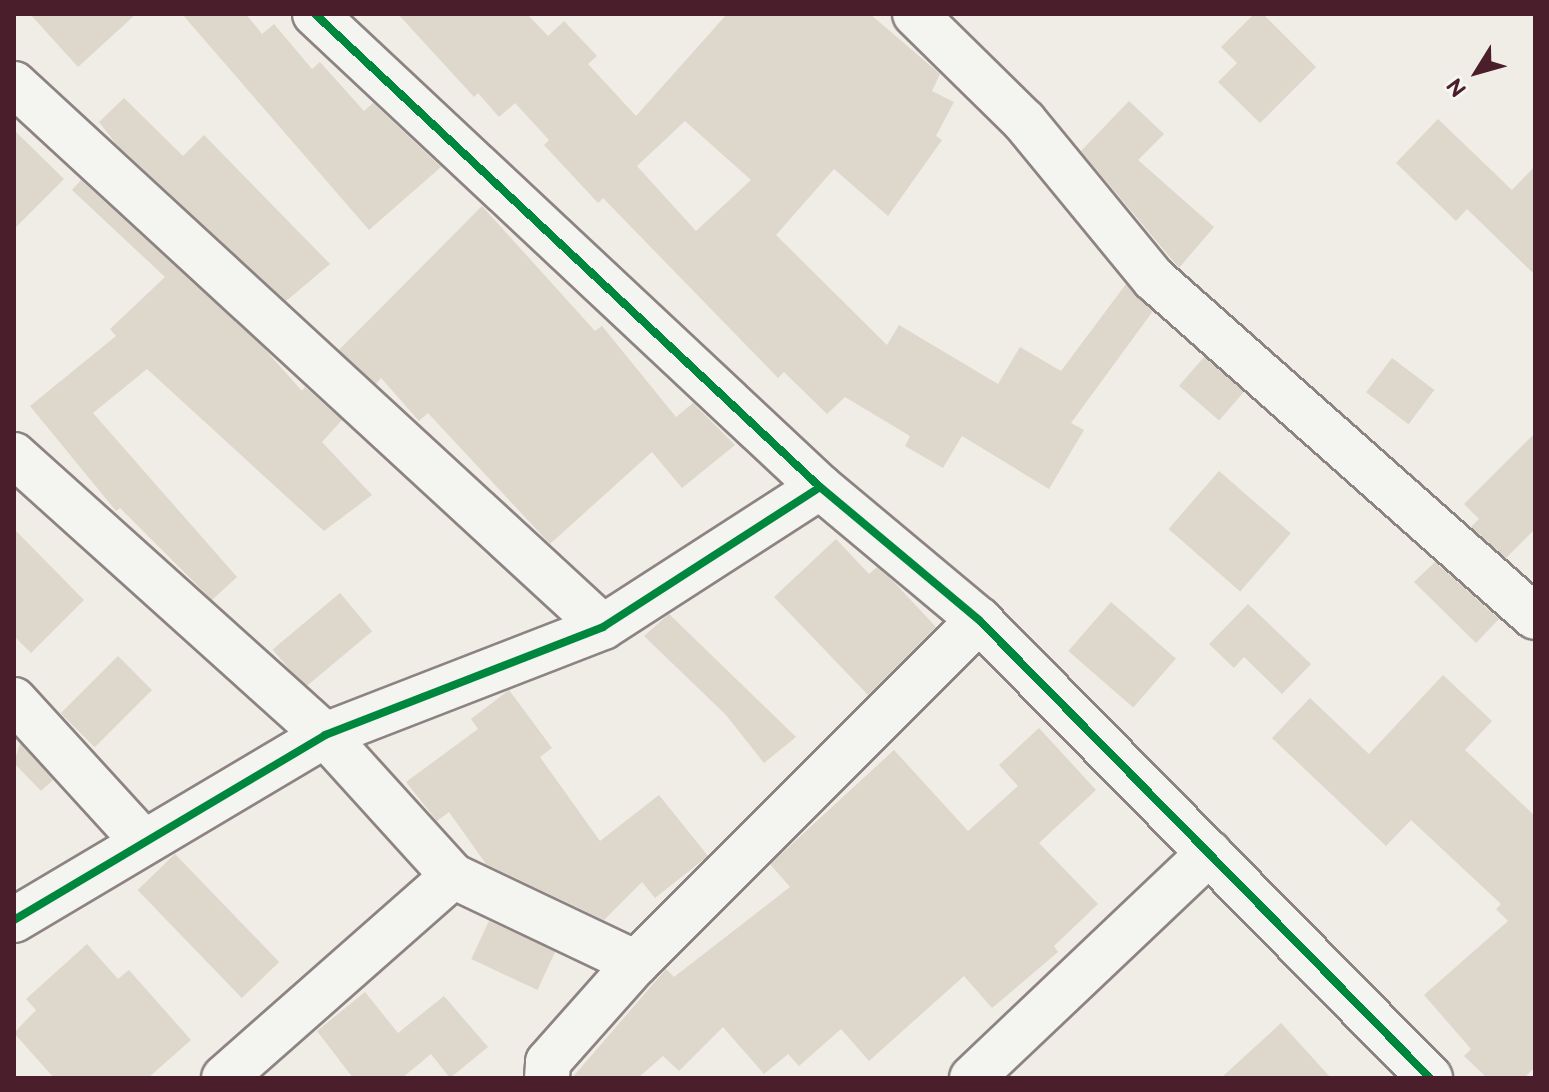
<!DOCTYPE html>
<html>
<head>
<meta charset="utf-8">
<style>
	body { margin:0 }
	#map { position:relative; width:1549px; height:1092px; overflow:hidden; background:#f0ede6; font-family:"Balsamiq Sans",sans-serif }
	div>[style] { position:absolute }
	.building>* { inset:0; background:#ded7cb; transform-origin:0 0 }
	.roads { filter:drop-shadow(2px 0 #8d8382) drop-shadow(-2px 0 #8d8382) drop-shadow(0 2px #8d8382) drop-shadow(0 -2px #8d8382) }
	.minor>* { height:44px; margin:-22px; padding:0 22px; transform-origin:22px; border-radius:22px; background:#f4f4f1 }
	.cycleway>* { height:8px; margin:-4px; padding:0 4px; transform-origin:4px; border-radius:4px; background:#00873e }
	span { translate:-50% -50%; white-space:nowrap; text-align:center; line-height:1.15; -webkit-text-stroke:7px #f6f6f2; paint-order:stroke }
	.frame { position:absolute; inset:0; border:16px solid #4a1f2b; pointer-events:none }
	.north { position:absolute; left:1437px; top:32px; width:80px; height:80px; -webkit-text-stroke:6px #f6f6f2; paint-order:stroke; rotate:233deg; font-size:22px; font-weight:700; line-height:32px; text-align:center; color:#4a1f2b }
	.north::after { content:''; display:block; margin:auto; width:28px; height:36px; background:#4a1f2b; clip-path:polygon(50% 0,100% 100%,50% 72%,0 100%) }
</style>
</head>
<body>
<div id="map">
	<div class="building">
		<i style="clip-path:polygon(30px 14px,136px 14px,78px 67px)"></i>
		<i style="clip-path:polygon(182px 14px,246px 14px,262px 34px,274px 24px,312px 69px,320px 62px,364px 111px,373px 103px,441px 167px,369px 230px)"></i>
		<i style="clip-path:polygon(evenodd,398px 14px,527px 14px,548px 36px,564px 21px,597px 56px,588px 64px,636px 116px,727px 14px,870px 14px,940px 74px,932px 91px,954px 102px,936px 136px,942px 140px,888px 216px,834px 169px,776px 235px,887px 345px,899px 325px,998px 384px,1020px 347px,1061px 371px,1126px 284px,1153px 311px,1071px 423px,1084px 430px,1049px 489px,962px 436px,943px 468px,905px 446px,910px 436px,845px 397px,827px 414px,784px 372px,778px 378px,603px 198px,598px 203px,544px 145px,549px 140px,515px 103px,499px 117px,478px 93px,474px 97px,398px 14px,685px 121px,751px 180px,696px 231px,637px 166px,685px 121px)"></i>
		<i style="clip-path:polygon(1254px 14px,1263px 14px,1316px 67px,1260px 123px,1218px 82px,1237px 63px,1221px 47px)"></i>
		<i style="clip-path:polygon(124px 98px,183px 156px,204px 135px,330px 264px,286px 301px,116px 144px,99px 122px)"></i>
		<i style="clip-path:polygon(1129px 101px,1164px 134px,1138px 160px,1214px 227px,1179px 268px,1081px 151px)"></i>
		<i style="clip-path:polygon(1438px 119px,1512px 190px,1535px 166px,1535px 275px,1467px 209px,1456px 221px,1396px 163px)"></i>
		<i style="clip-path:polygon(14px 130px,64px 179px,14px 229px)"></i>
		<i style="clip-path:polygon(81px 180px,262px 346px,302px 391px,305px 387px,342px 420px,322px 442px,372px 495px,324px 531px,147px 369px,93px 413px,237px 577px,212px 600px,120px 508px,116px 511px,30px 406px,116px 336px,110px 329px,165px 277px,72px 190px)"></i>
		<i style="clip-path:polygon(482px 206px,595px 331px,602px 326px,676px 417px,693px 403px,735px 445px,682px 488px,652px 452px,550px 544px,428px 413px,419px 421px,381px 378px,376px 384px,339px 350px)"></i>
		<i style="left:1204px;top:357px;width:53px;height:38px;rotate:41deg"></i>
		<i style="left:1392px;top:358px;width:53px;height:43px;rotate:37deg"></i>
		<i style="clip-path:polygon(1535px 433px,1535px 529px,1506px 558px,1471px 527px,1479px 519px,1464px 504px)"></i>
		<i style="left:1219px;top:471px;width:95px;height:77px;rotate:41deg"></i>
		<i style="clip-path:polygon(14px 529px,84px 600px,31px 653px,14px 636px)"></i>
		<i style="clip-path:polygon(836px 539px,869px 574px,877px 567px,893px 581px,936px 627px,868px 695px,774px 597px)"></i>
		<i style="clip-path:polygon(1435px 562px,1499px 619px,1476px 643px,1414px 582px)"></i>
		<i style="left:340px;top:593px;width:50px;height:88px;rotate:50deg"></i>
		<i style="left:1111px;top:602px;width:86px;height:65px;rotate:41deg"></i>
		<i style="clip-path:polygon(1248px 604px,1311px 664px,1282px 694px,1244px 657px,1234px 668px,1209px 644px)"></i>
		<i style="clip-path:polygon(669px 614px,796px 737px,764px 763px,726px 715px,644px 636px)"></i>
		<i style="left:118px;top:656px;width:48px;height:81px;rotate:45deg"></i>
		<i style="clip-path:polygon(1443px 675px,1492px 721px,1465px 750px,1535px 816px,1535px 1067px,1524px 1078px,1487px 1078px,1464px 1056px,1471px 1049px,1424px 995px,1508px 921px,1496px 909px,1501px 904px,1411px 820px,1386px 846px,1272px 738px,1310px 698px,1369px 754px)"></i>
		<i style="clip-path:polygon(509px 690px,552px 748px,540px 757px,600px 841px,659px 795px,708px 856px,655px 898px,642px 882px,604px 920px,486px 864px,449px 812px,437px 821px,406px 782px,478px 729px,471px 719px)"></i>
		<i style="clip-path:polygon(1039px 728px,1096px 790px,1039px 843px,1098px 904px,1054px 946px,1058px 952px,992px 1008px,964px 976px,869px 1061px,841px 1029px,799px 1066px,788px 1054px,764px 1074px,723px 1027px,679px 1071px,663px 1056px,638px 1078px,572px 1078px,666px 969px,674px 977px,790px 887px,770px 864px,894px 750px,968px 831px,1018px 786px,999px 765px)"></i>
		<i style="clip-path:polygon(20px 743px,53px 780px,41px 791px,14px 763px)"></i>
		<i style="left:175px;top:854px;width:150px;height:52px;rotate:46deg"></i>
		<i style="left:489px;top:921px;width:73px;height:42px;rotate:25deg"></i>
		<i style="clip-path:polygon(87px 944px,118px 979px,129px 970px,191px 1040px,148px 1078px,54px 1078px,14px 1033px,36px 1010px,26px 999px)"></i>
		<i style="clip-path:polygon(365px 992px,398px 1033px,444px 996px,488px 1047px,450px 1078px,431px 1054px,402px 1078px,353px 1078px,317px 1031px)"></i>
		<i style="clip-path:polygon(1281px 1023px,1331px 1078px,1221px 1078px)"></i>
	</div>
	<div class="roads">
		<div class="minor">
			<i style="left:315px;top:14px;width:692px;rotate:43.13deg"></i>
			<i style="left:820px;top:487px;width:207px;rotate:39.9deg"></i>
			<i style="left:979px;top:620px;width:643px;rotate:45.44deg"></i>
			<i style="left:915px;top:14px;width:153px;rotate:44.5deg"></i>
			<i style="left:1024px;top:121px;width:205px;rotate:50.6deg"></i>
			<i style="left:1154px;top:279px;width:509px;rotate:41.58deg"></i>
			<i style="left:14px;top:84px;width:801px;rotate:42.67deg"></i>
			<i style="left:14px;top:455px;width:418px;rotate:42deg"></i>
			<i style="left:325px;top:735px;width:190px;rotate:47.8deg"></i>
			<i style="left:453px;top:876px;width:203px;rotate:25.4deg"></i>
			<i style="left:14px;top:700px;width:190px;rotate:47.6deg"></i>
			<i style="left:14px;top:920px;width:362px;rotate:-30.7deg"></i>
			<i style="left:325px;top:735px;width:298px;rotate:-21.2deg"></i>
			<i style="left:603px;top:627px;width:258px;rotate:-32.8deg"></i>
			<i style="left:224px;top:1078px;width:305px;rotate:-41.4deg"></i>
			<i style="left:547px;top:1078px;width:16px;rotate:-86deg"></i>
			<i style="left:548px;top:1062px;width:132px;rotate:-48.4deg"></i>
			<i style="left:636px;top:963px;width:485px;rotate:-45deg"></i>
			<i style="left:972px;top:1078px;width:327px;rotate:-43.5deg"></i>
		</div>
	</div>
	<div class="cycleway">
		<i style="left:315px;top:14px;width:692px;rotate:43.13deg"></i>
		<i style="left:820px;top:487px;width:207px;rotate:39.9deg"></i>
		<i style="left:979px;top:620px;width:643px;rotate:45.44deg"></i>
		<i style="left:14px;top:920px;width:362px;rotate:-30.7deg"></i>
		<i style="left:325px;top:735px;width:298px;rotate:-21.2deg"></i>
		<i style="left:603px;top:627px;width:258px;rotate:-32.8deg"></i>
	</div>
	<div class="frame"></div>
	<div class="north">N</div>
</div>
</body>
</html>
